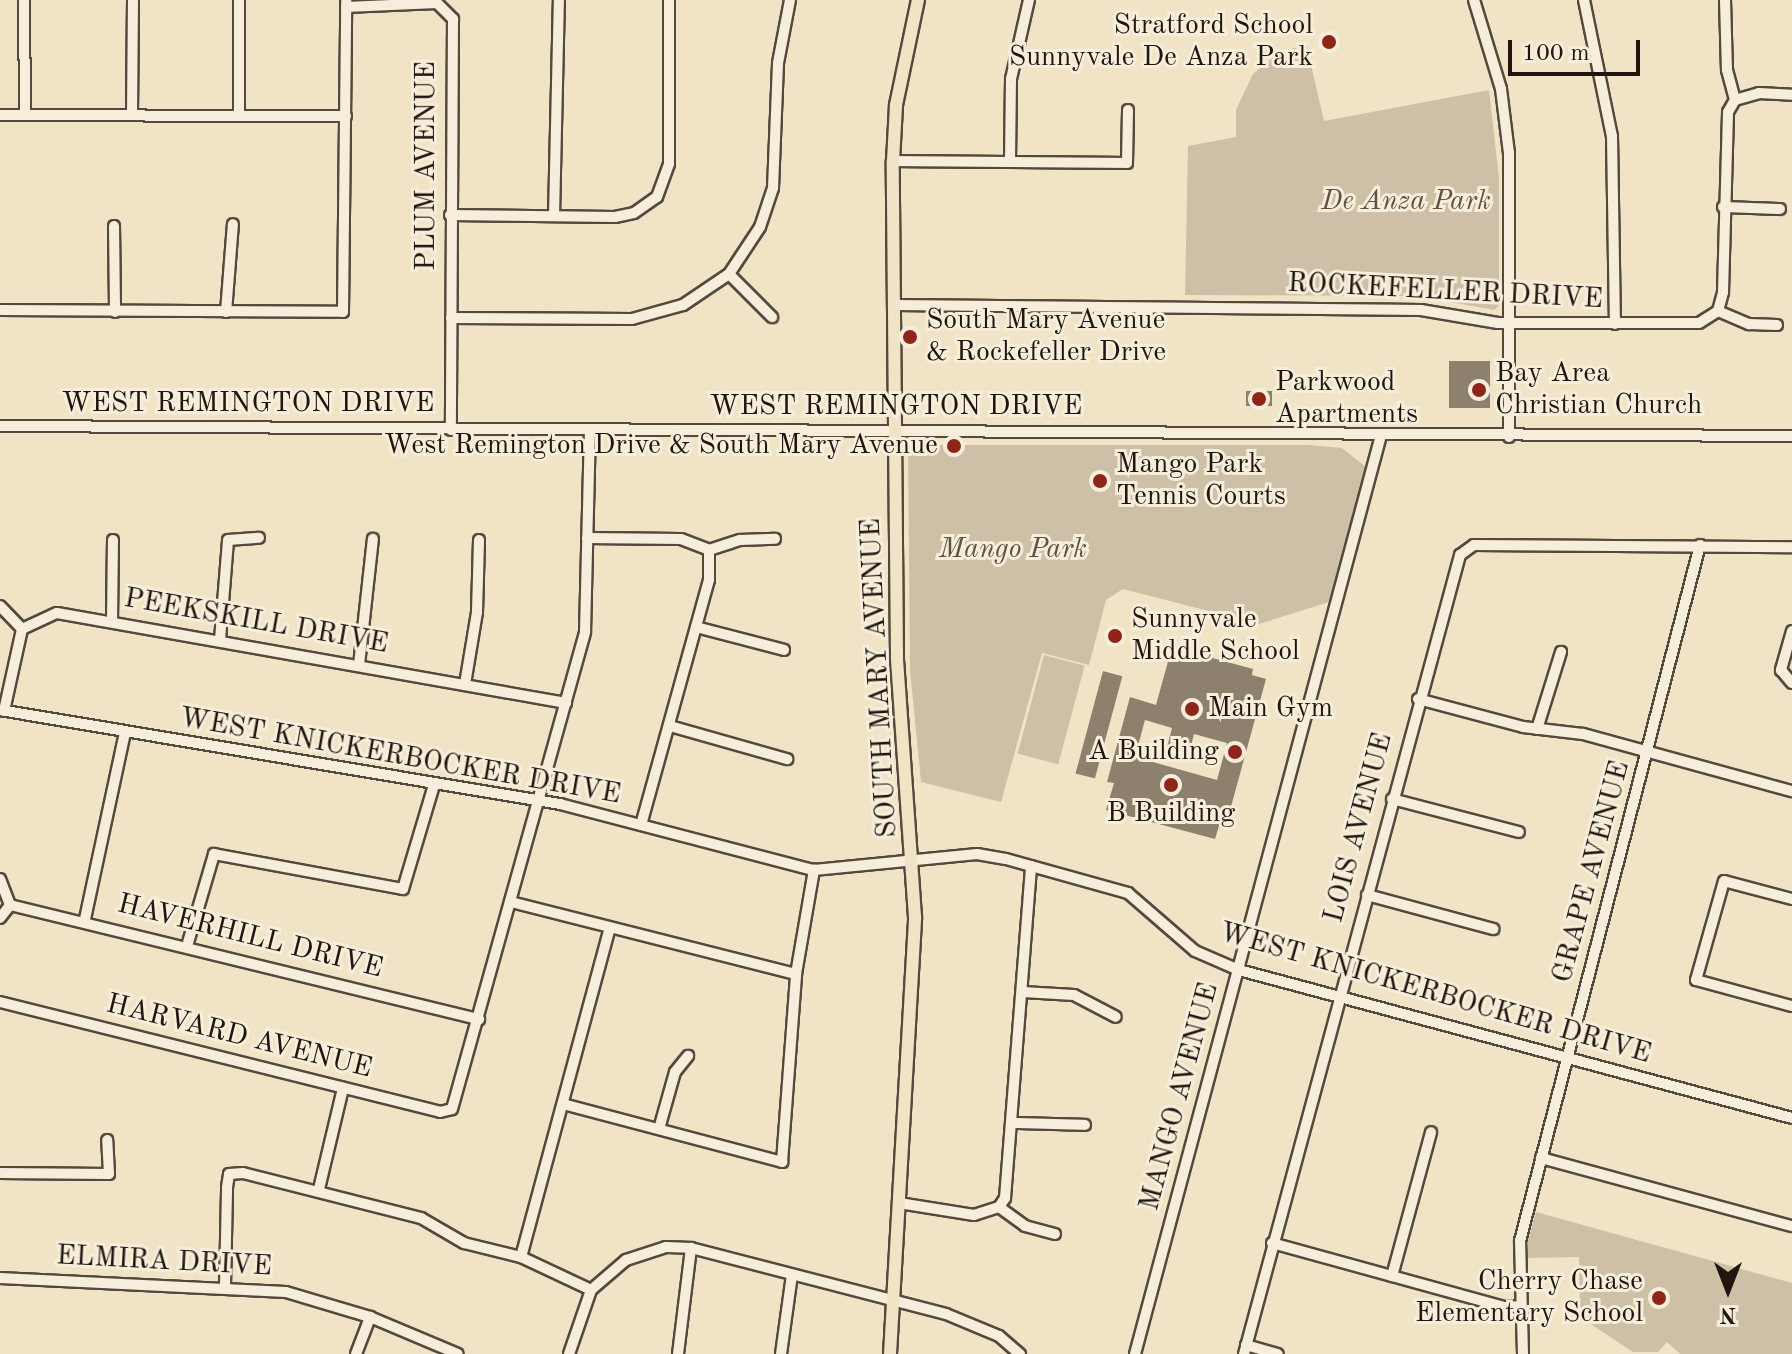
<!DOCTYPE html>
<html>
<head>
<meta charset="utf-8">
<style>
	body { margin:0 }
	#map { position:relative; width:1792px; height:1354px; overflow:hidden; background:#f1e3c6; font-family:"Old Standard TT",serif }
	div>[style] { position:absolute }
	.green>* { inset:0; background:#cdc0a7; transform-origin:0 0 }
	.building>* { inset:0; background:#8d816e; transform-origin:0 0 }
	.roads { filter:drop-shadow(2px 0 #54493d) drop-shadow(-2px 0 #54493d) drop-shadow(0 2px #54493d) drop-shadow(0 -2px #54493d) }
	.minor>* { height:10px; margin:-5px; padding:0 5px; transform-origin:5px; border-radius:5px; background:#f6edda }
	.major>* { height:12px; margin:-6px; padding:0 6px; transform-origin:6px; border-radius:6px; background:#f1e3c6 }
	.dots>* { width:22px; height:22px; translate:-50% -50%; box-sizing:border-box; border:4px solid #f6edda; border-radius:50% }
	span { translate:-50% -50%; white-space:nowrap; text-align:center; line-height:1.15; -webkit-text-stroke:6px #f6edda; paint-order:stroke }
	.poi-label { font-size:28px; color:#20160f }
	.right { translate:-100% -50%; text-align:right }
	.left { translate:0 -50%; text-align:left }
	.street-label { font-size:28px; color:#20160f }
	.park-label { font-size:28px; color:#5d5244; font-style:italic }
	.north { position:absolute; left:1688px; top:1250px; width:80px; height:80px; -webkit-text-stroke:6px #f6edda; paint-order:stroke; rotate:180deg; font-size:22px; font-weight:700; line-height:32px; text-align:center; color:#20160f }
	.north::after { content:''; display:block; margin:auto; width:28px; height:36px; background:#20160f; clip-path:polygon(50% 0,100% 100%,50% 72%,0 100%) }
	.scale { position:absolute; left:1508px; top:40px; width:132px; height:36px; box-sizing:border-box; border:4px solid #20160f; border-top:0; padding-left:10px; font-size:24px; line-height:28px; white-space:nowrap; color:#20160f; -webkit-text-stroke:6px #f6edda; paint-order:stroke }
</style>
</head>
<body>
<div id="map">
	<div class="green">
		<i style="clip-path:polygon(1306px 44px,1324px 121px,1489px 90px,1499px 178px,1499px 306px,1494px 310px,1417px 296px,1185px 295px,1188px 146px,1236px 137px,1236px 110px,1253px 74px,1277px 54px)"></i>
		<i style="clip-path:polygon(908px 445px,1307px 445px,1342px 448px,1366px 467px,1329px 602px,1259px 624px,1123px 589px,1106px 600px,1089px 665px,1042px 653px,1001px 802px,921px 782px,910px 670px)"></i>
		<i style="left:1044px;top:655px;width:42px;height:102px;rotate:15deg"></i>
		<i style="clip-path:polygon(1536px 1212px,1792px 1283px,1792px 1354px,1680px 1354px,1667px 1342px,1658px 1352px,1633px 1352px,1580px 1317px,1579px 1257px,1523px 1258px)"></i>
	</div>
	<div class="building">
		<i style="left:1449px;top:361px;width:41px;height:47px"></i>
		<i style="left:1246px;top:391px;width:26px;height:15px"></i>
		<i style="clip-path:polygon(evenodd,1172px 647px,1253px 669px,1252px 675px,1266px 679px,1229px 814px,1223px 813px,1215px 839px,1106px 810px,1114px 783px,1107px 782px,1130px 697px,1156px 705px,1172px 647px,1145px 720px,1172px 728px,1166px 752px,1188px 758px,1194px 734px,1227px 743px,1217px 780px,1135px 757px,1145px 720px)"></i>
		<i style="left:1103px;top:671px;width:20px;height:106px;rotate:15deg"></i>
	</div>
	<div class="roads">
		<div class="minor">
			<i style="left:24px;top:0;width:115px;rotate:89.5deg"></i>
			<i style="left:239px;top:0;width:115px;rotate:90deg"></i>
			<i style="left:1474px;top:0;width:93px;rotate:73.1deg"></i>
			<i style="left:1501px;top:89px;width:64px;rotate:82.9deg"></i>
			<i style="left:1509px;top:153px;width:284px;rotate:90deg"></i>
			<i style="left:1584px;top:0;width:139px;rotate:78.4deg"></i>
			<i style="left:1612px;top:136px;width:188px;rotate:89.1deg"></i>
			<i style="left:1725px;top:0;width:70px;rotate:88.4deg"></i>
			<i style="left:1727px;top:70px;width:31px;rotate:75deg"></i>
			<i style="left:346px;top:7px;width:91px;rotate:-2.5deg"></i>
			<i style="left:437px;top:3px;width:23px;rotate:45deg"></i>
			<i style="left:453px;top:19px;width:411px;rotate:90.3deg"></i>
			<i style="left:0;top:115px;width:346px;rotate:0.2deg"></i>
			<i style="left:132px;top:115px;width:115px;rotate:-89.5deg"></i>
			<i style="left:893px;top:161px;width:234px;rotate:0.5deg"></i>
			<i style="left:1127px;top:163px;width:53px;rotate:-88.9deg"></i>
			<i style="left:1010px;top:161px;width:82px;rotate:-89.3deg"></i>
			<i style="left:1011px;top:79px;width:81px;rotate:-77.2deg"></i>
			<i style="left:1723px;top:207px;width:57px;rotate:2deg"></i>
			<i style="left:450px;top:215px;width:165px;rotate:0.7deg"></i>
			<i style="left:615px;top:217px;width:19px;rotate:-12deg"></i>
			<i style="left:634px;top:213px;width:28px;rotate:-35deg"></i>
			<i style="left:657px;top:197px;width:35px;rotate:-70deg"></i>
			<i style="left:669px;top:164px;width:164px;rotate:-90deg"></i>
			<i style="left:554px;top:216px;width:216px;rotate:-88.7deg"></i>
			<i style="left:114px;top:226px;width:86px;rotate:89.3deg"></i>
			<i style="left:729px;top:274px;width:61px;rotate:45deg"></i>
			<i style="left:894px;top:305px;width:527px;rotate:0.54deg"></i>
			<i style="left:1421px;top:310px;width:78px;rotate:9.6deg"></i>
			<i style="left:1498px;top:323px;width:201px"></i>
			<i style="left:1699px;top:323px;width:22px;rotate:-32deg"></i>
			<i style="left:1718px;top:311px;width:20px;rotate:-75deg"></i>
			<i style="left:1723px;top:292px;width:180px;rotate:-88.4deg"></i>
			<i style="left:1728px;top:112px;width:14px;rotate:-60deg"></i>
			<i style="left:1735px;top:100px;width:25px;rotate:-16deg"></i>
			<i style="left:1759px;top:93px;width:33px;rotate:3deg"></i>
			<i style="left:0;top:310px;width:343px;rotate:0.3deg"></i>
			<i style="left:343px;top:312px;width:312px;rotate:-89.4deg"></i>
			<i style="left:1718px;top:311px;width:34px;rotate:23deg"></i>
			<i style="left:1749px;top:324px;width:28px;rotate:2deg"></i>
			<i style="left:226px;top:312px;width:88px;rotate:-85.5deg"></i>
			<i style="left:451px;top:318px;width:181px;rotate:0.3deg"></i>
			<i style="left:632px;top:319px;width:53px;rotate:-15.4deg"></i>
			<i style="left:683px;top:305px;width:55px;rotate:-34deg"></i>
			<i style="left:729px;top:274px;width:56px;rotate:-56.6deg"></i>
			<i style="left:760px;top:227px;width:41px;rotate:-71.6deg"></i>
			<i style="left:773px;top:188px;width:125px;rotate:-87.7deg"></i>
			<i style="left:778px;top:63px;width:64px;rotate:-79.2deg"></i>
			<i style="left:0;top:426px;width:1792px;rotate:0.32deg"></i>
			<i style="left:587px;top:538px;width:94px;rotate:0.6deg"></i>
			<i style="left:681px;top:539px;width:30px;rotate:21deg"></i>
			<i style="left:709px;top:550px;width:33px;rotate:-18deg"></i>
			<i style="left:740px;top:540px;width:35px;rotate:-2deg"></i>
			<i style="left:0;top:606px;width:32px;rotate:46deg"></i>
			<i style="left:112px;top:621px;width:81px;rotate:-89.3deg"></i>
			<i style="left:696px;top:627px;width:91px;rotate:14.6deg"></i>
			<i style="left:1792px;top:631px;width:41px;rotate:105.8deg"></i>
			<i style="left:1781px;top:670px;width:17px;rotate:50deg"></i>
			<i style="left:220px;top:640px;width:100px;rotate:-85.4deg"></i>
			<i style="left:228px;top:540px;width:31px;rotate:-4deg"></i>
			<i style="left:359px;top:665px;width:127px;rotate:-83.7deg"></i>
			<i style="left:465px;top:684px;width:73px;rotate:-80.5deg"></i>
			<i style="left:477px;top:612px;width:72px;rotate:-88.4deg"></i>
			<i style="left:1418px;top:699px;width:109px;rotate:14.9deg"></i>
			<i style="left:1523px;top:727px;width:60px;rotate:6.7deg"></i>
			<i style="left:1583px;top:734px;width:217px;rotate:15.3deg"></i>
			<i style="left:0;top:710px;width:568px;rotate:9.53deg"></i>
			<i style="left:560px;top:804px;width:262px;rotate:14.6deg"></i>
			<i style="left:814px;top:870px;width:164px;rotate:-5.6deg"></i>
			<i style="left:977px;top:854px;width:29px;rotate:10deg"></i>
			<i style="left:1006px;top:859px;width:127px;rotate:15.6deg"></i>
			<i style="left:1128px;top:893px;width:89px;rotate:40.9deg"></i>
			<i style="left:1195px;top:951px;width:48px;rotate:23.4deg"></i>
			<i style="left:1239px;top:970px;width:572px;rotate:14.98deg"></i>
			<i style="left:4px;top:711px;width:84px;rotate:-77.6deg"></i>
			<i style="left:22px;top:629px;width:38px;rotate:-25deg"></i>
			<i style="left:57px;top:613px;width:517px;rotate:10.03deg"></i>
			<i style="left:670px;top:726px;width:122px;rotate:15.8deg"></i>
			<i style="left:1537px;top:729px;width:81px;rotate:-72.7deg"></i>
			<i style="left:1392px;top:799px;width:131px;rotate:14.6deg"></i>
			<i style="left:641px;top:825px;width:254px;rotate:-74.5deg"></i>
			<i style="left:709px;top:580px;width:30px;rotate:-90deg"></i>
			<i style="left:0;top:879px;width:28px;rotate:69deg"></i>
			<i style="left:1367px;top:895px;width:131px;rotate:15.1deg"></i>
			<i style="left:1792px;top:899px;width:70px;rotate:-165.2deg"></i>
			<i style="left:1724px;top:881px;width:103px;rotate:105.8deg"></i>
			<i style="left:1696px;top:980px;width:99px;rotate:15.2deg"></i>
			<i style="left:511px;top:902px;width:294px;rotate:14.2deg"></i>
			<i style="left:796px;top:974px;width:106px;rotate:-80.2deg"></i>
			<i style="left:10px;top:905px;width:483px;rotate:13.7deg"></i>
			<i style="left:0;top:918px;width:16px;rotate:-52deg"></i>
			<i style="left:85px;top:919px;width:191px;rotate:-77.9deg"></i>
			<i style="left:187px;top:946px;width:96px;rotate:-73.6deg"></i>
			<i style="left:214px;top:854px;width:192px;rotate:10.5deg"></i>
			<i style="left:403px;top:889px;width:109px;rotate:-73.4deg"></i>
			<i style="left:1023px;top:992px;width:51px;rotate:3.4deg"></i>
			<i style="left:1074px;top:995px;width:47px;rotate:27.6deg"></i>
			<i style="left:0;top:1002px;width:454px;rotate:14deg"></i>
			<i style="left:440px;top:1112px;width:12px;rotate:-14deg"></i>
			<i style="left:452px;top:1109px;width:495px;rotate:-74.4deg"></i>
			<i style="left:585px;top:632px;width:201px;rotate:-88.6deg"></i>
			<i style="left:563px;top:1104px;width:227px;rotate:14.8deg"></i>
			<i style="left:782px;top:1162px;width:189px;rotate:-85.7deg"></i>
			<i style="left:1014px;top:1123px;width:71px;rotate:1.6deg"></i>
			<i style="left:659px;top:1129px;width:59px;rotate:-74.3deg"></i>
			<i style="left:675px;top:1072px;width:21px;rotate:-51deg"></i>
			<i style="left:1541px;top:1158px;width:260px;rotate:15.2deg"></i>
			<i style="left:0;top:1173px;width:109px;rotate:0.5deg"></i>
			<i style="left:109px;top:1174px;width:34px;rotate:-93deg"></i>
			<i style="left:319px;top:1189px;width:104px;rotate:-76.6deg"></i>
			<i style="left:899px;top:1203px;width:76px;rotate:9.1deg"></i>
			<i style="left:974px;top:1215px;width:26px;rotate:-18deg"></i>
			<i style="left:999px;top:1207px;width:11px;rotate:-56deg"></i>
			<i style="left:1005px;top:1198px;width:333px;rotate:-85.5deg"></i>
			<i style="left:999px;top:1207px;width:32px;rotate:36deg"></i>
			<i style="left:1025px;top:1226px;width:31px;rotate:15deg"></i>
			<i style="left:1272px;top:1243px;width:242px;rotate:15.4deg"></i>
			<i style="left:1505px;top:1307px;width:16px;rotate:-4deg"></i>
			<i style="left:521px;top:1257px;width:341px;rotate:-74.9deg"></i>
			<i style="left:1392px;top:1276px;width:149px;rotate:-74.8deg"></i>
			<i style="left:0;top:1278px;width:286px;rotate:2.8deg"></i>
			<i style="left:286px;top:1292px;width:88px;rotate:16.6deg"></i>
			<i style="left:370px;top:1317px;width:95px;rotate:22.8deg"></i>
			<i style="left:225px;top:1286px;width:99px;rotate:-88.8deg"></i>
			<i style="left:227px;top:1187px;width:13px;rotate:-81deg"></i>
			<i style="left:229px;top:1174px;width:14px;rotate:-4deg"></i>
			<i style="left:243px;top:1173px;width:184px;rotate:14.2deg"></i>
			<i style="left:421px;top:1218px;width:50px;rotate:30.2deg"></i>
			<i style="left:464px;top:1243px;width:59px;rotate:13.8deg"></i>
			<i style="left:521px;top:1257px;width:77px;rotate:25.2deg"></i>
			<i style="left:1246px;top:1345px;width:33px;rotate:16deg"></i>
			<i style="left:356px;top:1354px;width:40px;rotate:-69deg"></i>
			<i style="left:569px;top:1354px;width:68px;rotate:-71deg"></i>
			<i style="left:591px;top:1290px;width:46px;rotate:-40.6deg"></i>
			<i style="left:626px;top:1260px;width:42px;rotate:-18deg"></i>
			<i style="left:666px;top:1247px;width:25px;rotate:2deg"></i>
			<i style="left:691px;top:1248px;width:263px;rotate:14.5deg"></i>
			<i style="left:946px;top:1314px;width:57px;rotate:22.5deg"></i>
			<i style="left:999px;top:1336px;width:28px;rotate:41deg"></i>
			<i style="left:678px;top:1354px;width:107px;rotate:-83deg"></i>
			<i style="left:781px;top:1354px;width:80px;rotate:-82.1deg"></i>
			<i style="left:1135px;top:1354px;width:951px;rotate:-75.01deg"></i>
			<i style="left:1244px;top:1354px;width:828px;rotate:-74.87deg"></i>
			<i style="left:1460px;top:555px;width:17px;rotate:-36deg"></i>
			<i style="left:1474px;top:545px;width:318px;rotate:0.4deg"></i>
			<i style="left:1523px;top:1354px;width:113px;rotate:-91.5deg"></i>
			<i style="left:1520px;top:1241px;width:719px;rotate:-75.5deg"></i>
		</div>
		<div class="major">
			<i style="left:890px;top:1354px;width:438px;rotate:-86.7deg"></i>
			<i style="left:915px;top:917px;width:261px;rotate:-94deg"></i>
			<i style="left:897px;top:657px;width:496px;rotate:-90.5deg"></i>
			<i style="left:893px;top:161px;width:56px;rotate:-86.9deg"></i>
			<i style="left:896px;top:105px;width:107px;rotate:-78.2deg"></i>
		</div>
	</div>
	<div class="dots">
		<i style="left:1329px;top:42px;background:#8f2418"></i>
		<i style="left:910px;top:337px;background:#8f2418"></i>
		<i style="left:1479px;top:390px;background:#8f2418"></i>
		<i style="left:1259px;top:399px;background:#8f2418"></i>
		<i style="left:954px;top:446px;background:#8f2418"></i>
		<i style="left:1100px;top:481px;background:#8f2418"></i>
		<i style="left:1115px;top:636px;background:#8f2418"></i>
		<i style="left:1192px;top:709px;background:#8f2418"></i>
		<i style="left:1235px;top:752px;background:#8f2418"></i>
		<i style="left:1171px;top:785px;background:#8f2418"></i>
		<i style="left:1659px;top:1298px;background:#8f2418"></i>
	</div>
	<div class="poi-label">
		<span class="right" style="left:1313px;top:42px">Stratford School<br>Sunnyvale De Anza Park</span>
		<span class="left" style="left:926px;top:337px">South Mary Avenue<br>&amp; Rockefeller Drive</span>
		<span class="left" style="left:1495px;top:390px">Bay Area<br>Christian Church</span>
		<span class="left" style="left:1275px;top:399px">Parkwood<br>Apartments</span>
		<span class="right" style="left:938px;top:446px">West Remington Drive &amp; South Mary Avenue</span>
		<span class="left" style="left:1116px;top:481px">Mango Park<br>Tennis Courts</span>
		<span class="left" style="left:1131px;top:636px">Sunnyvale<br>Middle School</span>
		<span class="left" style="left:1208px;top:709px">Main Gym</span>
		<span class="right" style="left:1219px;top:752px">A Building</span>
		<span style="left:1171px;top:814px">B Building</span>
		<span class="right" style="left:1643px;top:1298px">Cherry Chase<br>Elementary School</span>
	</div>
	<div class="street-label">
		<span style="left:427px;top:166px;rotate:-90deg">PLUM AVENUE</span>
		<span style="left:1445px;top:292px;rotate:3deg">ROCKEFELLER DRIVE</span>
		<span style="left:248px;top:404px">WEST REMINGTON DRIVE</span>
		<span style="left:896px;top:407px">WEST REMINGTON DRIVE</span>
		<span style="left:256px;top:622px;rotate:10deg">PEEKSKILL DRIVE</span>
		<span style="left:880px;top:678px;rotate:-93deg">SOUTH MARY AVENUE</span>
		<span style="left:400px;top:757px;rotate:10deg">WEST KNICKERBOCKER DRIVE</span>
		<span style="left:1359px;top:828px;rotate:-75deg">LOIS AVENUE</span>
		<span style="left:1592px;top:872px;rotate:-75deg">GRAPE AVENUE</span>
		<span style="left:250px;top:937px;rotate:14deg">HAVERHILL DRIVE</span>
		<span style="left:1435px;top:994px;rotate:16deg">WEST KNICKERBOCKER DRIVE</span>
		<span style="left:239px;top:1037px;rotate:14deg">HARVARD AVENUE</span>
		<span style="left:1180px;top:1097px;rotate:-75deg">MANGO AVENUE</span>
		<span style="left:164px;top:1262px;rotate:3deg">ELMIRA DRIVE</span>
	</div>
	<div class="park-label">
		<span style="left:1406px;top:202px">De Anza Park</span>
		<span style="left:1013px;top:550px">Mango Park</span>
	</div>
	<div class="north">N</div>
	<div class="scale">100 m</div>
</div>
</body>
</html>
